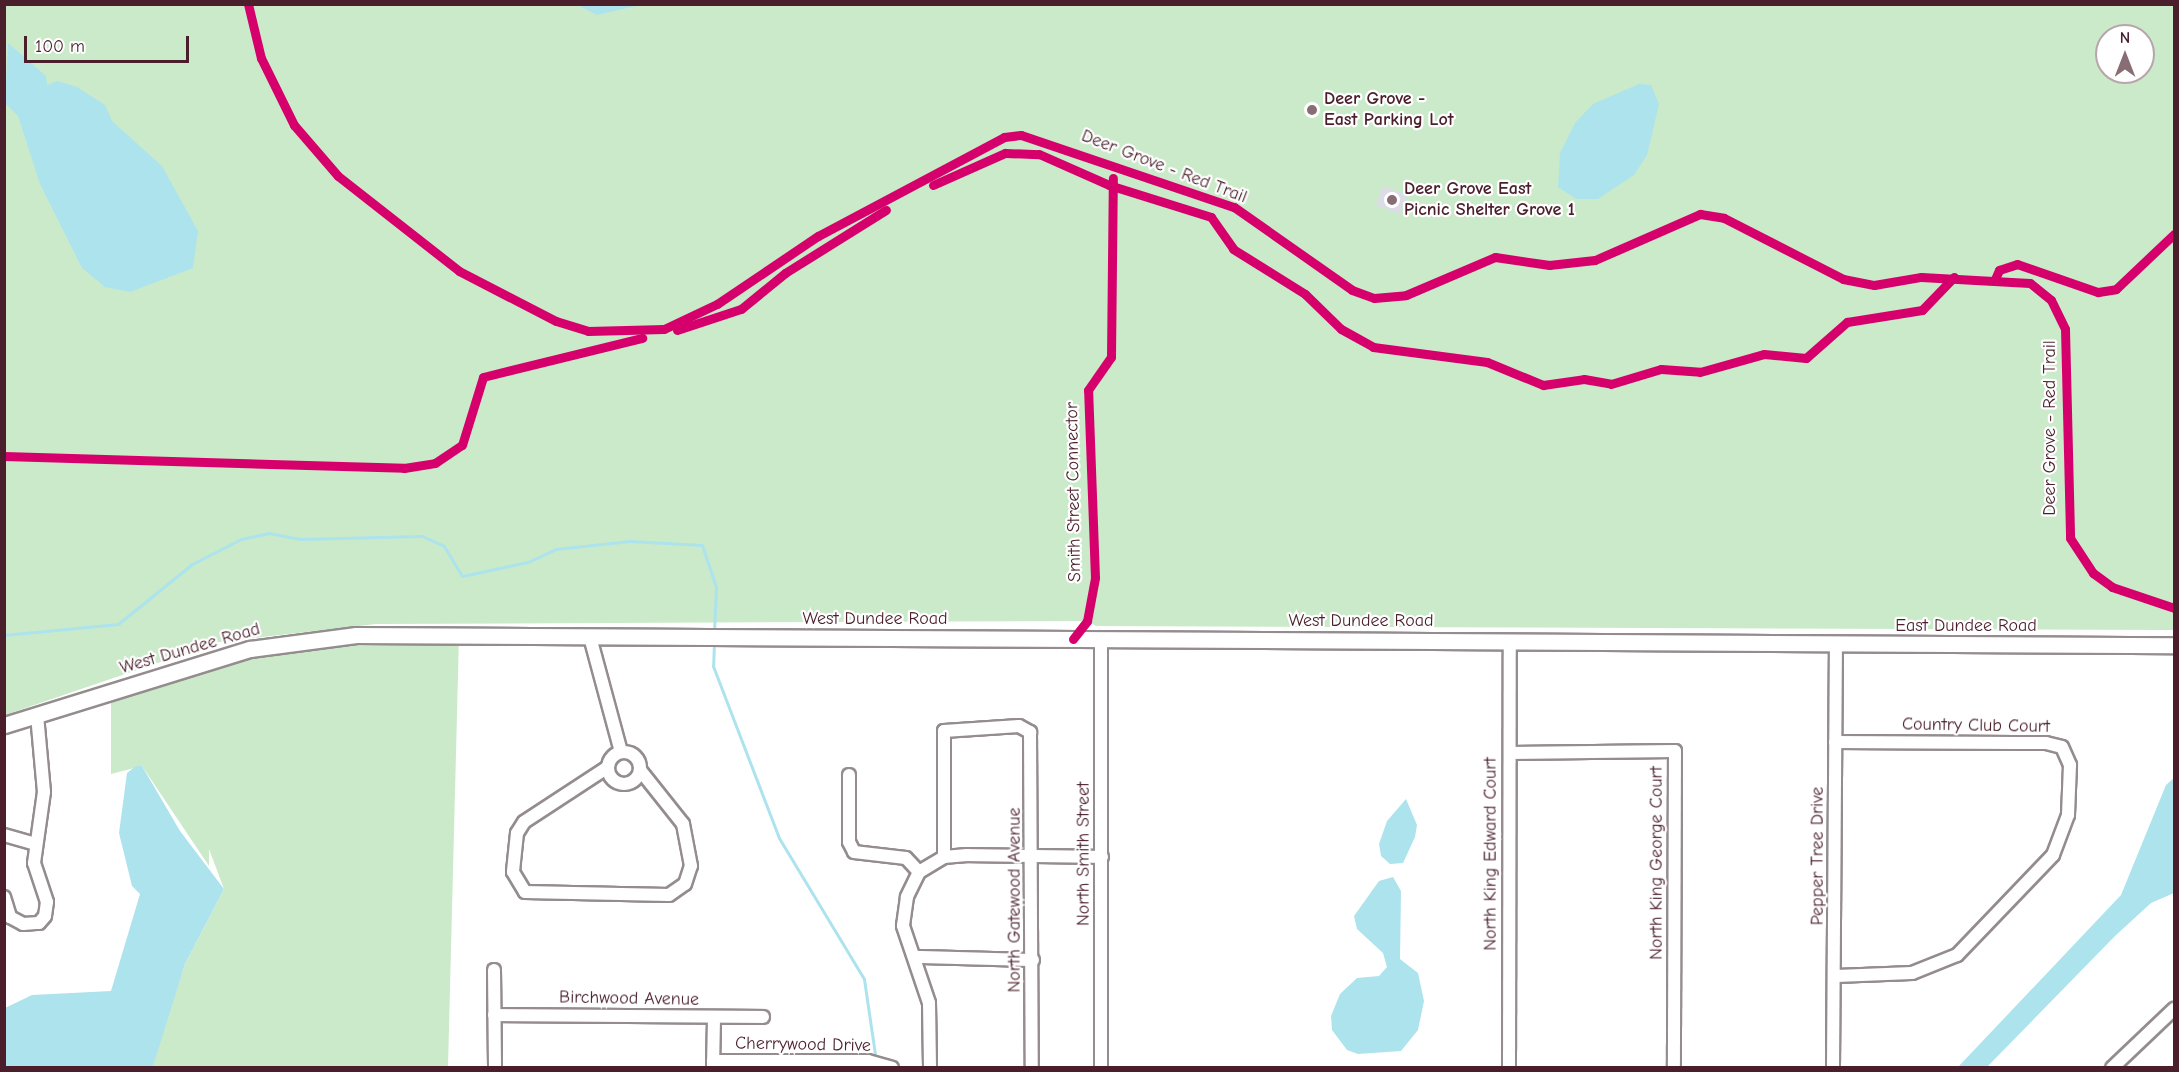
<!DOCTYPE html>
<html>
<head>
<meta charset="utf-8">
<style>
	body { margin:0 }
	#map { position:relative; width:2179px; height:1072px; overflow:hidden; background:#fff; font-family:"Comic Neue",sans-serif }
	div>[style] { position:absolute }
	.green>* { inset:0; background:#cbeaca }
	.water>* { inset:0; background:#ace3ed }
	.stream>* { height:3px; margin:-1.5px; padding:0 1.5px; transform-origin:1.5px; border-radius:1.5px; background:#ace3ed }
	.building>* { inset:0; background:#dcdce6; transform-origin:0 0 }
	.roads { filter:drop-shadow(2px 0 #948c8e) drop-shadow(-2px 0 #948c8e) drop-shadow(0 2px #948c8e) drop-shadow(0 -2px #948c8e) }
	.minor>* { height:12px; margin:-6px; padding:0 6px; transform-origin:6px; border-radius:6px; background:#fff }
	.minor>.ring { margin:-6px; padding:0; box-sizing:content-box; background:none; border:12px solid #fff; border-radius:50% }
	.major>* { height:15px; margin:-7.5px; padding:0 7.5px; transform-origin:7.5px; border-radius:7.5px; background:#fff }
	.cycleway>* { height:9px; margin:-4.5px; padding:0 4.5px; transform-origin:4.5px; border-radius:4.5px; background:#d6006c }
	.dots>* { width:16px; height:16px; translate:-50% -50%; box-sizing:border-box; border:3px solid #fff; border-radius:50% }
	span { translate:-50% -50%; white-space:nowrap; text-align:center; line-height:1.15; -webkit-text-stroke:4.5px #fff; paint-order:stroke }
	.poi-label { font-size:18px; color:#4a1f2b; font-weight:700 }
	.left { translate:0 -50%; text-align:left }
	.street-label { font-size:18px; color:#4a1f2b }
	.frame { position:absolute; inset:0; border:6px solid #4a1f2b; pointer-events:none }
	.north { position:absolute; left:2095px; top:24px; width:60px; height:60px; box-sizing:border-box; background:#fff; border:2px solid #b7a5aa; border-radius:50%; rotate:0deg; font-size:16px; font-weight:700; line-height:24px; text-align:center; color:#4a1f2b }
	.north::after { content:''; display:block; margin:auto; width:21px; height:27px; background:#896d75; clip-path:polygon(50% 0,100% 100%,50% 72%,0 100%) }
	.scale { position:absolute; left:24px; top:36px; width:165px; height:27px; box-sizing:border-box; border:3px solid #4a1f2b; border-top:0; padding-left:8px; font-size:18px; line-height:21px; white-space:nowrap; color:#4a1f2b; -webkit-text-stroke:4px #fff; paint-order:stroke }
</style>
</head>
<body>
<div id="map">
	<div class="green">
		<i style="clip-path:polygon(evenodd,4px 5px,2174px 5px,2174px 630px,1096px 626px,1087px 621px,376px 624px,219px 642px,5px 715px,4px 5px,2107px 36px,2143px 36px,2143px 72px,2107px 72px,2107px 36px)"></i>
		<i style="clip-path:polygon(459px 636px,448px 1067px,151px 1067px,185px 964px,224px 889px,209px 849px,209px 866px,142px 766px,111px 774px,111px 692px,311px 641px)"></i>
	</div>
	<div class="water">
		<i style="clip-path:polygon(578px 5px,640px 5px,597px 15px)"></i>
		<i style="clip-path:polygon(8px 43px,46px 76px,47px 85px,57px 81px,77px 87px,105px 105px,112px 121px,162px 166px,198px 231px,193px 268px,130px 292px,105px 287px,82px 268px,40px 184px,18px 116px,5px 103px)"></i>
		<i style="clip-path:polygon(1639px 84px,1651px 85px,1659px 104px,1647px 155px,1634px 175px,1598px 199px,1576px 199px,1558px 187px,1560px 153px,1575px 123px,1593px 104px)"></i>
		<i style="clip-path:polygon(136px 766px,142px 766px,180px 831px,224px 889px,185px 964px,154px 1063px,151px 1068px,5px 1067px,5px 1008px,32px 995px,111px 991px,140px 894px,132px 886px,119px 833px,127px 773px)"></i>
		<i style="clip-path:polygon(2174px 778px,2174px 893px,2151px 903px,2115px 936px,1987px 1067px,1958px 1067px,2121px 895px,2166px 785px)"></i>
		<i style="clip-path:polygon(1406px 799px,1417px 825px,1415px 837px,1403px 863px,1390px 864px,1381px 856px,1379px 844px,1387px 821px)"></i>
		<i style="clip-path:polygon(1393px 877px,1401px 891px,1400px 959px,1418px 973px,1424px 1001px,1418px 1030px,1401px 1051px,1358px 1054px,1347px 1050px,1332px 1030px,1331px 1016px,1340px 994px,1357px 978px,1379px 976px,1387px 967px,1383px 953px,1357px 929px,1354px 916px,1379px 881px)"></i>
	</div>
	<div class="stream">
		<i style="left:4px;top:635px;width:115px;rotate:-5.5deg"></i>
		<i style="left:118px;top:624px;width:95px;rotate:-39deg"></i>
		<i style="left:192px;top:564px;width:55px;rotate:-27deg"></i>
		<i style="left:241px;top:539px;width:29px;rotate:-12deg"></i>
		<i style="left:269px;top:533px;width:32px;rotate:11deg"></i>
		<i style="left:300px;top:539px;width:122px;rotate:-1.4deg"></i>
		<i style="left:422px;top:536px;width:24px;rotate:24deg"></i>
		<i style="left:444px;top:546px;width:35px;rotate:59deg"></i>
		<i style="left:462px;top:576px;width:67px;rotate:-12deg"></i>
		<i style="left:528px;top:562px;width:31px;rotate:-25deg"></i>
		<i style="left:556px;top:549px;width:74px;rotate:-6.2deg"></i>
		<i style="left:630px;top:541px;width:72px;rotate:3.2deg"></i>
		<i style="left:702px;top:545px;width:44px;rotate:71.6deg"></i>
		<i style="left:716px;top:587px;width:45px;rotate:92.5deg"></i>
		<i style="left:714px;top:642px;width:24px;rotate:92deg"></i>
		<i style="left:713px;top:666px;width:184px;rotate:69deg"></i>
		<i style="left:779px;top:838px;width:165px;rotate:58.9deg"></i>
		<i style="left:864px;top:979px;width:83px;rotate:81.7deg"></i>
	</div>
	<div class="building">
		<i style="left:1383px;top:186px;width:26px;height:20px;rotate:21deg"></i>
	</div>
	<div class="roads">
		<div class="minor">
			<i style="left:590px;top:637px;width:119px;rotate:74.9deg"></i>
			<i style="left:1101px;top:640px;width:428px;rotate:90deg"></i>
			<i style="left:1835px;top:742px;width:211px;rotate:0.3deg"></i>
			<i style="left:2046px;top:743px;width:16px;rotate:14deg"></i>
			<i style="left:2062px;top:747px;width:20px;rotate:66deg"></i>
			<i style="left:2070px;top:765px;width:50px;rotate:92.3deg"></i>
			<i style="left:2068px;top:815px;width:43px;rotate:110.6deg"></i>
			<i style="left:2053px;top:855px;width:139px;rotate:133.8deg"></i>
			<i style="left:1957px;top:955px;width:48px;rotate:158.2deg"></i>
			<i style="left:1912px;top:973px;width:76px;rotate:177.7deg"></i>
			<i class="ring" style="left:608px;top:752px;width:20px;height:20px"></i>
			<i style="left:1510px;top:753px;width:165px;rotate:-0.7deg"></i>
			<i style="left:1675px;top:751px;width:317px;rotate:90.2deg"></i>
			<i style="left:608px;top:767px;width:100px;rotate:146.8deg"></i>
			<i style="left:524px;top:822px;width:13px;rotate:122deg"></i>
			<i style="left:517px;top:833px;width:39px;rotate:96deg"></i>
			<i style="left:513px;top:872px;width:23px;rotate:59deg"></i>
			<i style="left:525px;top:892px;width:144px;rotate:1.2deg"></i>
			<i style="left:669px;top:895px;width:19px;rotate:-35deg"></i>
			<i style="left:685px;top:884px;width:19px;rotate:-72deg"></i>
			<i style="left:691px;top:866px;width:43px;rotate:-100.8deg"></i>
			<i style="left:683px;top:824px;width:69px;rotate:-128.5deg"></i>
			<i style="left:849px;top:775px;width:67px;rotate:90deg"></i>
			<i style="left:849px;top:842px;width:11px;rotate:63deg"></i>
			<i style="left:854px;top:852px;width:52px;rotate:6.6deg"></i>
			<i style="left:906px;top:858px;width:19px;rotate:47deg"></i>
			<i style="left:4px;top:835px;width:32px;rotate:16deg"></i>
			<i style="left:944px;top:857px;width:126px;rotate:-90deg"></i>
			<i style="left:944px;top:731px;width:75px;rotate:-3.8deg"></i>
			<i style="left:1019px;top:726px;width:13px;rotate:29deg"></i>
			<i style="left:1030px;top:732px;width:336px;rotate:89.7deg"></i>
			<i style="left:919px;top:872px;width:28px;rotate:116deg"></i>
			<i style="left:907px;top:897px;width:29px;rotate:98deg"></i>
			<i style="left:903px;top:926px;width:81px;rotate:71.3deg"></i>
			<i style="left:929px;top:1003px;width:65px;rotate:89.1deg"></i>
			<i style="left:919px;top:872px;width:29px;rotate:-31deg"></i>
			<i style="left:944px;top:857px;width:23px;rotate:-5deg"></i>
			<i style="left:967px;top:855px;width:135px;rotate:0.8deg"></i>
			<i style="left:4px;top:897px;width:21px;rotate:73deg"></i>
			<i style="left:10px;top:917px;width:15px;rotate:28deg"></i>
			<i style="left:23px;top:924px;width:16px;rotate:-4deg"></i>
			<i style="left:39px;top:923px;width:9px;rotate:-49deg"></i>
			<i style="left:45px;top:916px;width:14px;rotate:-82deg"></i>
			<i style="left:47px;top:902px;width:41px;rotate:-108.4deg"></i>
			<i style="left:34px;top:863px;width:72px;rotate:-82deg"></i>
			<i style="left:44px;top:792px;width:77px;rotate:-95.2deg"></i>
			<i style="left:918px;top:957px;width:115px;rotate:1.5deg"></i>
			<i style="left:494px;top:970px;width:98px;rotate:89.4deg"></i>
			<i style="left:494px;top:1015px;width:269px;rotate:0.4deg"></i>
			<i style="left:713px;top:1061px;width:155px"></i>
			<i style="left:868px;top:1061px;width:25px;rotate:16deg"></i>
			<i style="left:713px;top:1067px;width:49px;rotate:-88.8deg"></i>
			<i style="left:1509px;top:1068px;width:427px;rotate:-89.9deg"></i>
			<i style="left:1833px;top:1068px;width:423px;rotate:-89.6deg"></i>
			<i style="left:2112px;top:1068px;width:86px;rotate:-43.6deg"></i>
		</div>
		<div class="major">
			<i style="left:4px;top:725px;width:257px;rotate:-17.2deg"></i>
			<i style="left:250px;top:649px;width:107px;rotate:-7.5deg"></i>
			<i style="left:356px;top:635px;width:1818px;rotate:0.32deg"></i>
		</div>
	</div>
	<div class="cycleway">
		<i style="left:248px;top:4px;width:56px;rotate:76.5deg"></i>
		<i style="left:261px;top:58px;width:75px;rotate:63.8deg"></i>
		<i style="left:294px;top:125px;width:67px;rotate:49.2deg"></i>
		<i style="left:338px;top:176px;width:154px;rotate:38.1deg"></i>
		<i style="left:459px;top:271px;width:109px;rotate:27.3deg"></i>
		<i style="left:556px;top:321px;width:34px;rotate:17deg"></i>
		<i style="left:588px;top:331px;width:76px;rotate:-1.5deg"></i>
		<i style="left:664px;top:329px;width:59px;rotate:-25.3deg"></i>
		<i style="left:717px;top:304px;width:122px;rotate:-34deg"></i>
		<i style="left:818px;top:236px;width:211px;rotate:-28deg"></i>
		<i style="left:1004px;top:137px;width:17px;rotate:-7deg"></i>
		<i style="left:1021px;top:135px;width:225px;rotate:18.7deg"></i>
		<i style="left:1234px;top:207px;width:144px;rotate:35.1deg"></i>
		<i style="left:1352px;top:290px;width:23px;rotate:20deg"></i>
		<i style="left:1374px;top:298px;width:32px;rotate:-5deg"></i>
		<i style="left:1406px;top:295px;width:97px;rotate:-23.1deg"></i>
		<i style="left:1495px;top:257px;width:55px;rotate:8.4deg"></i>
		<i style="left:1549px;top:265px;width:46px;rotate:-6.2deg"></i>
		<i style="left:1595px;top:260px;width:115px;rotate:-23.7deg"></i>
		<i style="left:1700px;top:214px;width:24px;rotate:9deg"></i>
		<i style="left:1724px;top:218px;width:134px;rotate:27.1deg"></i>
		<i style="left:1843px;top:279px;width:32px;rotate:11deg"></i>
		<i style="left:1874px;top:285px;width:48px;rotate:-9.7deg"></i>
		<i style="left:1921px;top:277px;width:109px;rotate:3.2deg"></i>
		<i style="left:2030px;top:283px;width:27px;rotate:39deg"></i>
		<i style="left:2051px;top:300px;width:32px;rotate:64deg"></i>
		<i style="left:2065px;top:329px;width:209px;rotate:88.6deg"></i>
		<i style="left:2070px;top:538px;width:42px;rotate:56.7deg"></i>
		<i style="left:2093px;top:573px;width:24px;rotate:36deg"></i>
		<i style="left:2112px;top:587px;width:65px;rotate:18.7deg"></i>
		<i style="left:933px;top:185px;width:79px;rotate:-24deg"></i>
		<i style="left:1005px;top:153px;width:34px;rotate:2deg"></i>
		<i style="left:1039px;top:154px;width:77px;rotate:23.9deg"></i>
		<i style="left:1109px;top:185px;width:107px;rotate:17.4deg"></i>
		<i style="left:1211px;top:217px;width:39px;rotate:55deg"></i>
		<i style="left:1233px;top:249px;width:85px;rotate:32deg"></i>
		<i style="left:1305px;top:294px;width:50px;rotate:44.2deg"></i>
		<i style="left:1341px;top:329px;width:37px;rotate:29deg"></i>
		<i style="left:1373px;top:347px;width:115px;rotate:7.5deg"></i>
		<i style="left:1487px;top:362px;width:61px;rotate:22.3deg"></i>
		<i style="left:1543px;top:385px;width:41px;rotate:-8.3deg"></i>
		<i style="left:1584px;top:379px;width:27px;rotate:10deg"></i>
		<i style="left:1611px;top:384px;width:52px;rotate:-16.7deg"></i>
		<i style="left:1661px;top:369px;width:39px;rotate:4deg"></i>
		<i style="left:1700px;top:372px;width:66px;rotate:-15.7deg"></i>
		<i style="left:1764px;top:354px;width:42px;rotate:5.4deg"></i>
		<i style="left:1806px;top:358px;width:55px;rotate:-41.3deg"></i>
		<i style="left:1847px;top:322px;width:76px;rotate:-9.1deg"></i>
		<i style="left:1922px;top:310px;width:46px;rotate:-45.9deg"></i>
		<i style="left:1995px;top:279px;width:10px;rotate:-66deg"></i>
		<i style="left:1999px;top:270px;width:19px;rotate:-18deg"></i>
		<i style="left:2017px;top:264px;width:86px;rotate:19.1deg"></i>
		<i style="left:2098px;top:292px;width:18px;rotate:-9deg"></i>
		<i style="left:2116px;top:289px;width:80px;rotate:-43.5deg"></i>
		<i style="left:677px;top:330px;width:67px;rotate:-18.2deg"></i>
		<i style="left:741px;top:309px;width:57px;rotate:-39.3deg"></i>
		<i style="left:785px;top:273px;width:119px;rotate:-32deg"></i>
		<i style="left:4px;top:456px;width:400px;rotate:1.7deg"></i>
		<i style="left:404px;top:468px;width:31px;rotate:-9deg"></i>
		<i style="left:435px;top:463px;width:32px;rotate:-34deg"></i>
		<i style="left:462px;top:445px;width:71px;rotate:-72.8deg"></i>
		<i style="left:483px;top:377px;width:164px;rotate:-13.8deg"></i>
		<i style="left:1073px;top:639px;width:23px;rotate:-52deg"></i>
		<i style="left:1087px;top:621px;width:44px;rotate:-79.5deg"></i>
		<i style="left:1095px;top:578px;width:188px;rotate:-92.1deg"></i>
		<i style="left:1088px;top:390px;width:40px;rotate:-55.1deg"></i>
		<i style="left:1111px;top:357px;width:179px;rotate:-89.4deg"></i>
	</div>
	<div class="dots">
		<i style="left:1312px;top:110px;background:#896d75"></i>
		<i style="left:1392px;top:200px;background:#896d75"></i>
	</div>
	<div class="poi-label">
		<span class="left" style="left:1324px;top:110px">Deer Grove -<br>East Parking Lot</span>
		<span class="left" style="left:1404px;top:200px">Deer Grove East<br>Picnic Shelter Grove 1</span>
	</div>
	<div class="street-label">
		<span style="left:1164px;top:167px;rotate:21deg">Deer Grove - Red Trail</span>
		<span style="left:2050px;top:428px;rotate:-90deg">Deer Grove - Red Trail</span>
		<span style="left:1074px;top:492px;rotate:-91deg">Smith Street Connector</span>
		<span style="left:875px;top:619px">West Dundee Road</span>
		<span style="left:1361px;top:621px">West Dundee Road</span>
		<span style="left:1966px;top:626px">East Dundee Road</span>
		<span style="left:190px;top:649px;rotate:-16deg">West Dundee Road</span>
		<span style="left:1976px;top:726px;rotate:1deg">Country Club Court</span>
		<span style="left:1084px;top:854px;rotate:-90deg">North Smith Street</span>
		<span style="left:1491px;top:854px;rotate:-90deg">North King Edward Court</span>
		<span style="left:1818px;top:856px;rotate:-90deg">Pepper Tree Drive</span>
		<span style="left:1657px;top:863px;rotate:-90deg">North King George Court</span>
		<span style="left:1015px;top:900px;rotate:-90deg">North Gatewood Avenue</span>
		<span style="left:629px;top:999px;rotate:1deg">Birchwood Avenue</span>
		<span style="left:803px;top:1045px;rotate:1deg">Cherrywood Drive</span>
	</div>
	<div class="frame"></div>
	<div class="north">N</div>
	<div class="scale">100 m</div>
</div>
</body>
</html>
